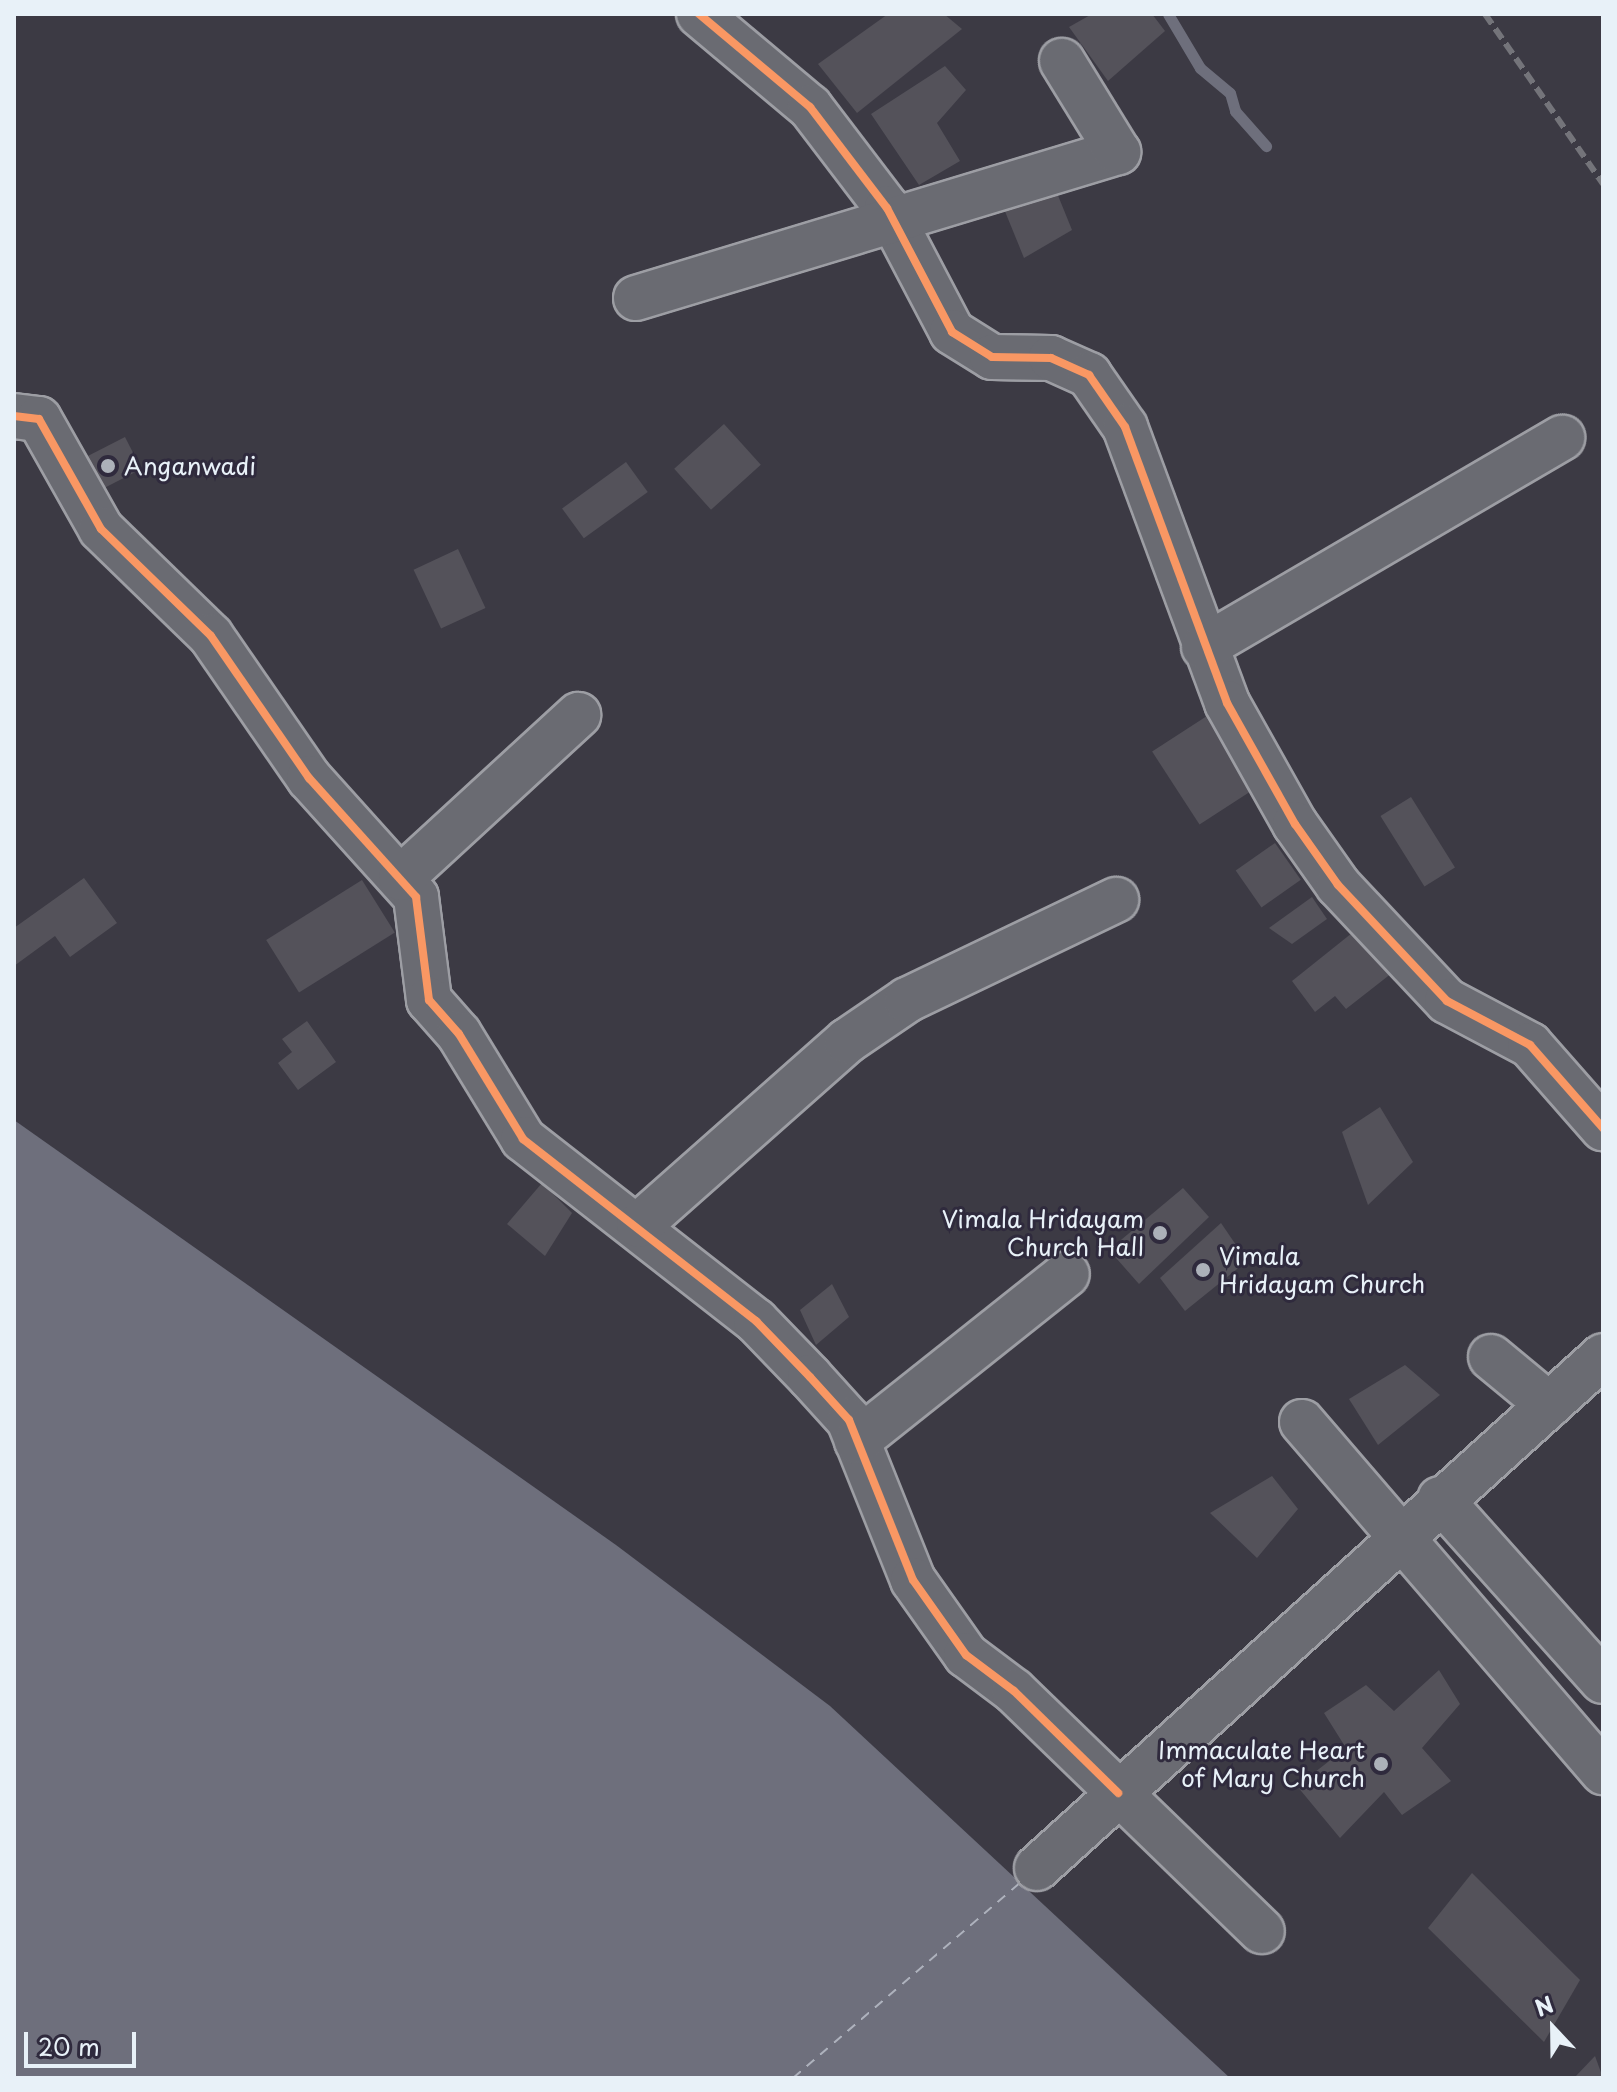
<!DOCTYPE html>
<html>
<head>
<meta charset="utf-8">
<style>
	body { margin:0 }
	#map { position:relative; width:1617px; height:2092px; overflow:hidden; background:#3c3a44; font-family:"Playpen Sans",sans-serif }
	div>[style] { position:absolute }
	.water>* { inset:0; background:#6e6f7c }
	.stream>* { height:11px; margin:-5.5px; padding:0 5.5px; transform-origin:5.5px; border-radius:5.5px; background:#6e6f7c }
	.ferry>* { height:2px; margin-top:-1px; transform-origin:0; background:repeating-linear-gradient(90deg,#aeb2bd 0 10px,transparent 0 18px) }
	.building>* { inset:0; background:#54525a; transform-origin:0 0 }
	.roads { filter:drop-shadow(2px 0 #9d9ea4) drop-shadow(-2px 0 #9d9ea4) drop-shadow(0 2px #9d9ea4) drop-shadow(0 -2px #9d9ea4) }
	.minor>* { height:44px; margin:-22px; padding:0 22px; transform-origin:22px; border-radius:22px; background:#6a6b72 }
	.rail>* { height:6px; margin-top:-3px; transform-origin:0; background:repeating-linear-gradient(90deg,#74747a 0 12px,transparent 0 18px) }
	.cycleway>* { height:8px; margin:-4px; padding:0 4px; transform-origin:4px; border-radius:4px; background:#f99763 }
	.dots>* { width:22px; height:22px; translate:-50% -50%; box-sizing:border-box; border:4px solid #2f2a3d; border-radius:50% }
	span { translate:-50% -50%; white-space:nowrap; text-align:center; line-height:1.15; -webkit-text-stroke:6px #2f2a3d; paint-order:stroke }
	.poi-label { font-size:24px; color:#e8f1f8 }
	.left { translate:0 -50%; text-align:left }
	.right { translate:-100% -50%; text-align:right }
	.frame { position:absolute; inset:0; border:16px solid #e8f1f8; pointer-events:none }
	.north { position:absolute; left:1513px; top:1988px; width:80px; height:80px; -webkit-text-stroke:6px #2f2a3d; paint-order:stroke; rotate:338deg; font-size:22px; font-weight:700; line-height:32px; text-align:center; color:#e8f1f8 }
	.north::after { content:''; display:block; margin:auto; width:28px; height:36px; background:#e8f1f8; clip-path:polygon(50% 0,100% 100%,50% 72%,0 100%) }
	.scale { position:absolute; left:24px; top:2032px; width:112px; height:36px; box-sizing:border-box; border:4px solid #e8f1f8; border-top:0; padding-left:10px; font-size:24px; line-height:28px; white-space:nowrap; color:#e8f1f8; -webkit-text-stroke:6px #2f2a3d; paint-order:stroke }
</style>
</head>
<body>
<div id="map">
	<div class="water">
		<i style="clip-path:polygon(14px 1120px,616px 1545px,830px 1706px,1230px 2078px,14px 2078px)"></i>
	</div>
	<div class="stream">
		<i style="left:1168px;top:14px;width:63px;rotate:59.3deg"></i>
		<i style="left:1200px;top:68px;width:39px;rotate:40deg"></i>
		<i style="left:1230px;top:93px;width:19px;rotate:74deg"></i>
		<i style="left:1235px;top:111px;width:47px;rotate:48.5deg"></i>
	</div>
	<div class="ferry">
		<i style="left:793px;top:2078px;width:302px;rotate:-40.7deg"></i>
	</div>
	<div class="building">
		<i style="clip-path:polygon(888px 14px,944px 14px,962px 29px,857px 113px,818px 64px)"></i>
		<i style="clip-path:polygon(1092px 14px,1152px 14px,1165px 31px,1108px 81px,1069px 27px)"></i>
		<i style="clip-path:polygon(945px 66px,966px 90px,937px 123px,960px 161px,919px 185px,871px 114px)"></i>
		<i style="clip-path:polygon(1057px 193px,1072px 230px,1024px 258px,1002px 204px)"></i>
		<i style="left:724px;top:424px;width:55px;height:67px;rotate:48deg"></i>
		<i style="left:125px;top:437px;width:36px;height:56px;rotate:63deg"></i>
		<i style="left:626px;top:462px;width:37px;height:79px;rotate:54deg"></i>
		<i style="left:458px;top:549px;width:65px;height:49px;rotate:65deg"></i>
		<i style="left:1210px;top:714px;width:87px;height:69px;rotate:57deg"></i>
		<i style="left:1411px;top:797px;width:83px;height:36px;rotate:58deg"></i>
		<i style="left:1275px;top:843px;width:45px;height:48px;rotate:55deg"></i>
		<i style="clip-path:polygon(84px 878px,117px 923px,70px 957px,55px 936px,14px 966px,14px 928px)"></i>
		<i style="left:362px;top:880px;width:62px;height:113px;rotate:58deg"></i>
		<i style="clip-path:polygon(1312px 897px,1327px 919px,1292px 944px,1269px 928px)"></i>
		<i style="clip-path:polygon(1357px 929px,1392px 973px,1346px 1009px,1335px 996px,1315px 1012px,1292px 981px)"></i>
		<i style="clip-path:polygon(307px 1021px,336px 1062px,298px 1090px,278px 1063px,292px 1052px,282px 1039px)"></i>
		<i style="clip-path:polygon(1380px 1107px,1413px 1162px,1368px 1205px,1342px 1132px)"></i>
		<i style="clip-path:polygon(542px 1183px,572px 1213px,545px 1256px,507px 1224px)"></i>
		<i style="clip-path:polygon(1183px 1188px,1209px 1217px,1139px 1284px,1109px 1250px)"></i>
		<i style="clip-path:polygon(1221px 1223px,1247px 1261px,1185px 1311px,1160px 1278px)"></i>
		<i style="clip-path:polygon(832px 1284px,849px 1317px,816px 1345px,800px 1310px)"></i>
		<i style="clip-path:polygon(1405px 1365px,1440px 1395px,1378px 1445px,1349px 1399px)"></i>
		<i style="clip-path:polygon(1272px 1476px,1298px 1509px,1257px 1558px,1210px 1513px)"></i>
		<i style="clip-path:polygon(1439px 1670px,1460px 1704px,1422px 1748px,1451px 1781px,1402px 1815px,1384px 1792px,1340px 1838px,1297px 1786px,1346px 1748px,1324px 1713px,1366px 1685px,1394px 1711px)"></i>
		<i style="clip-path:polygon(1472px 1873px,1580px 1980px,1544px 2042px,1428px 1928px)"></i>
		<i style="clip-path:polygon(1595px 2056px,1603px 2078px,1574px 2078px)"></i>
	</div>
	<div class="roads">
		<div class="minor">
			<i style="left:699px;top:14px;width:145px;rotate:40deg"></i>
			<i style="left:810px;top:107px;width:127px;rotate:52.7deg"></i>
			<i style="left:887px;top:208px;width:140px;rotate:62.3deg"></i>
			<i style="left:952px;top:332px;width:47px;rotate:32deg"></i>
			<i style="left:992px;top:357px;width:59px;rotate:1deg"></i>
			<i style="left:1051px;top:358px;width:42px;rotate:24.1deg"></i>
			<i style="left:1089px;top:375px;width:63px;rotate:55.3deg"></i>
			<i style="left:1125px;top:427px;width:294px;rotate:69.7deg"></i>
			<i style="left:1227px;top:703px;width:139px;rotate:60.7deg"></i>
			<i style="left:1295px;top:824px;width:75px;rotate:54.8deg"></i>
			<i style="left:1338px;top:885px;width:159px;rotate:46.8deg"></i>
			<i style="left:1447px;top:1001px;width:94px;rotate:27.9deg"></i>
			<i style="left:1530px;top:1045px;width:111px;rotate:48.7deg"></i>
			<i style="left:636px;top:298px;width:504px;rotate:-16.85deg"></i>
			<i style="left:1118px;top:152px;width:107px;rotate:-121.6deg"></i>
			<i style="left:14px;top:416px;width:25px;rotate:7deg"></i>
			<i style="left:39px;top:419px;width:126px;rotate:60.6deg"></i>
			<i style="left:101px;top:529px;width:153px;rotate:44.2deg"></i>
			<i style="left:211px;top:636px;width:173px;rotate:55.4deg"></i>
			<i style="left:309px;top:778px;width:160px;rotate:48deg"></i>
			<i style="left:416px;top:897px;width:104px;rotate:82.8deg"></i>
			<i style="left:429px;top:1000px;width:45px;rotate:48.6deg"></i>
			<i style="left:459px;top:1034px;width:123px;rotate:58.6deg"></i>
			<i style="left:523px;top:1139px;width:296px;rotate:38deg"></i>
			<i style="left:756px;top:1321px;width:78px;rotate:46deg"></i>
			<i style="left:810px;top:1377px;width:58px;rotate:47.8deg"></i>
			<i style="left:849px;top:1420px;width:172px;rotate:68.2deg"></i>
			<i style="left:913px;top:1580px;width:92px;rotate:54.8deg"></i>
			<i style="left:966px;top:1655px;width:60px;rotate:36.9deg"></i>
			<i style="left:1014px;top:1691px;width:345px;rotate:44.1deg"></i>
			<i style="left:1204px;top:647px;width:415px;rotate:-30.3deg"></i>
			<i style="left:401px;top:878px;width:241px;rotate:-42.6deg"></i>
			<i style="left:639px;top:1225px;width:278px;rotate:-41.5deg"></i>
			<i style="left:847px;top:1041px;width:73px;rotate:-34.3deg"></i>
			<i style="left:907px;top:1000px;width:232px;rotate:-25.6deg"></i>
			<i style="left:1491px;top:1357px;width:75px;rotate:39.6deg"></i>
			<i style="left:1302px;top:1422px;width:462px;rotate:49.3deg"></i>
			<i style="left:857px;top:1441px;width:268px;rotate:-38.5deg"></i>
			<i style="left:1440px;top:1499px;width:244px;rotate:48.2deg"></i>
			<i style="left:1037px;top:1868px;width:763px;rotate:-42.13deg"></i>
		</div>
	</div>
	<div class="rail">
		<i style="left:1485px;top:14px;width:207px;rotate:55.2deg"></i>
	</div>
	<div class="cycleway">
		<i style="left:699px;top:14px;width:145px;rotate:40deg"></i>
		<i style="left:810px;top:107px;width:127px;rotate:52.7deg"></i>
		<i style="left:887px;top:208px;width:140px;rotate:62.3deg"></i>
		<i style="left:952px;top:332px;width:47px;rotate:32deg"></i>
		<i style="left:992px;top:357px;width:59px;rotate:1deg"></i>
		<i style="left:1051px;top:358px;width:42px;rotate:24.1deg"></i>
		<i style="left:1089px;top:375px;width:63px;rotate:55.3deg"></i>
		<i style="left:1125px;top:427px;width:294px;rotate:69.7deg"></i>
		<i style="left:1227px;top:703px;width:139px;rotate:60.7deg"></i>
		<i style="left:1295px;top:824px;width:75px;rotate:54.8deg"></i>
		<i style="left:1338px;top:885px;width:159px;rotate:46.8deg"></i>
		<i style="left:1447px;top:1001px;width:94px;rotate:27.9deg"></i>
		<i style="left:1530px;top:1045px;width:111px;rotate:48.7deg"></i>
		<i style="left:14px;top:416px;width:25px;rotate:7deg"></i>
		<i style="left:39px;top:419px;width:126px;rotate:60.6deg"></i>
		<i style="left:101px;top:529px;width:153px;rotate:44.2deg"></i>
		<i style="left:211px;top:636px;width:173px;rotate:55.4deg"></i>
		<i style="left:309px;top:778px;width:160px;rotate:48deg"></i>
		<i style="left:416px;top:897px;width:104px;rotate:82.8deg"></i>
		<i style="left:429px;top:1000px;width:45px;rotate:48.6deg"></i>
		<i style="left:459px;top:1034px;width:123px;rotate:58.6deg"></i>
		<i style="left:523px;top:1139px;width:296px;rotate:38deg"></i>
		<i style="left:756px;top:1321px;width:78px;rotate:46deg"></i>
		<i style="left:810px;top:1377px;width:58px;rotate:47.8deg"></i>
		<i style="left:849px;top:1420px;width:172px;rotate:68.2deg"></i>
		<i style="left:913px;top:1580px;width:92px;rotate:54.8deg"></i>
		<i style="left:966px;top:1655px;width:60px;rotate:36.9deg"></i>
		<i style="left:1014px;top:1691px;width:146px;rotate:44.4deg"></i>
	</div>
	<div class="dots">
		<i style="left:108px;top:466px;background:#acb1b9"></i>
		<i style="left:1160px;top:1233px;background:#acb1b9"></i>
		<i style="left:1203px;top:1270px;background:#acb1b9"></i>
		<i style="left:1381px;top:1764px;background:#acb1b9"></i>
	</div>
	<div class="poi-label">
		<span class="left" style="left:124px;top:466px">Anganwadi</span>
		<span class="right" style="left:1144px;top:1233px">Vimala Hridayam<br>Church Hall</span>
		<span class="left" style="left:1219px;top:1270px">Vimala<br>Hridayam Church</span>
		<span class="right" style="left:1365px;top:1764px">Immaculate Heart<br>of Mary Church</span>
	</div>
	<div class="frame"></div>
	<div class="north">N</div>
	<div class="scale">20 m</div>
</div>
</body>
</html>
